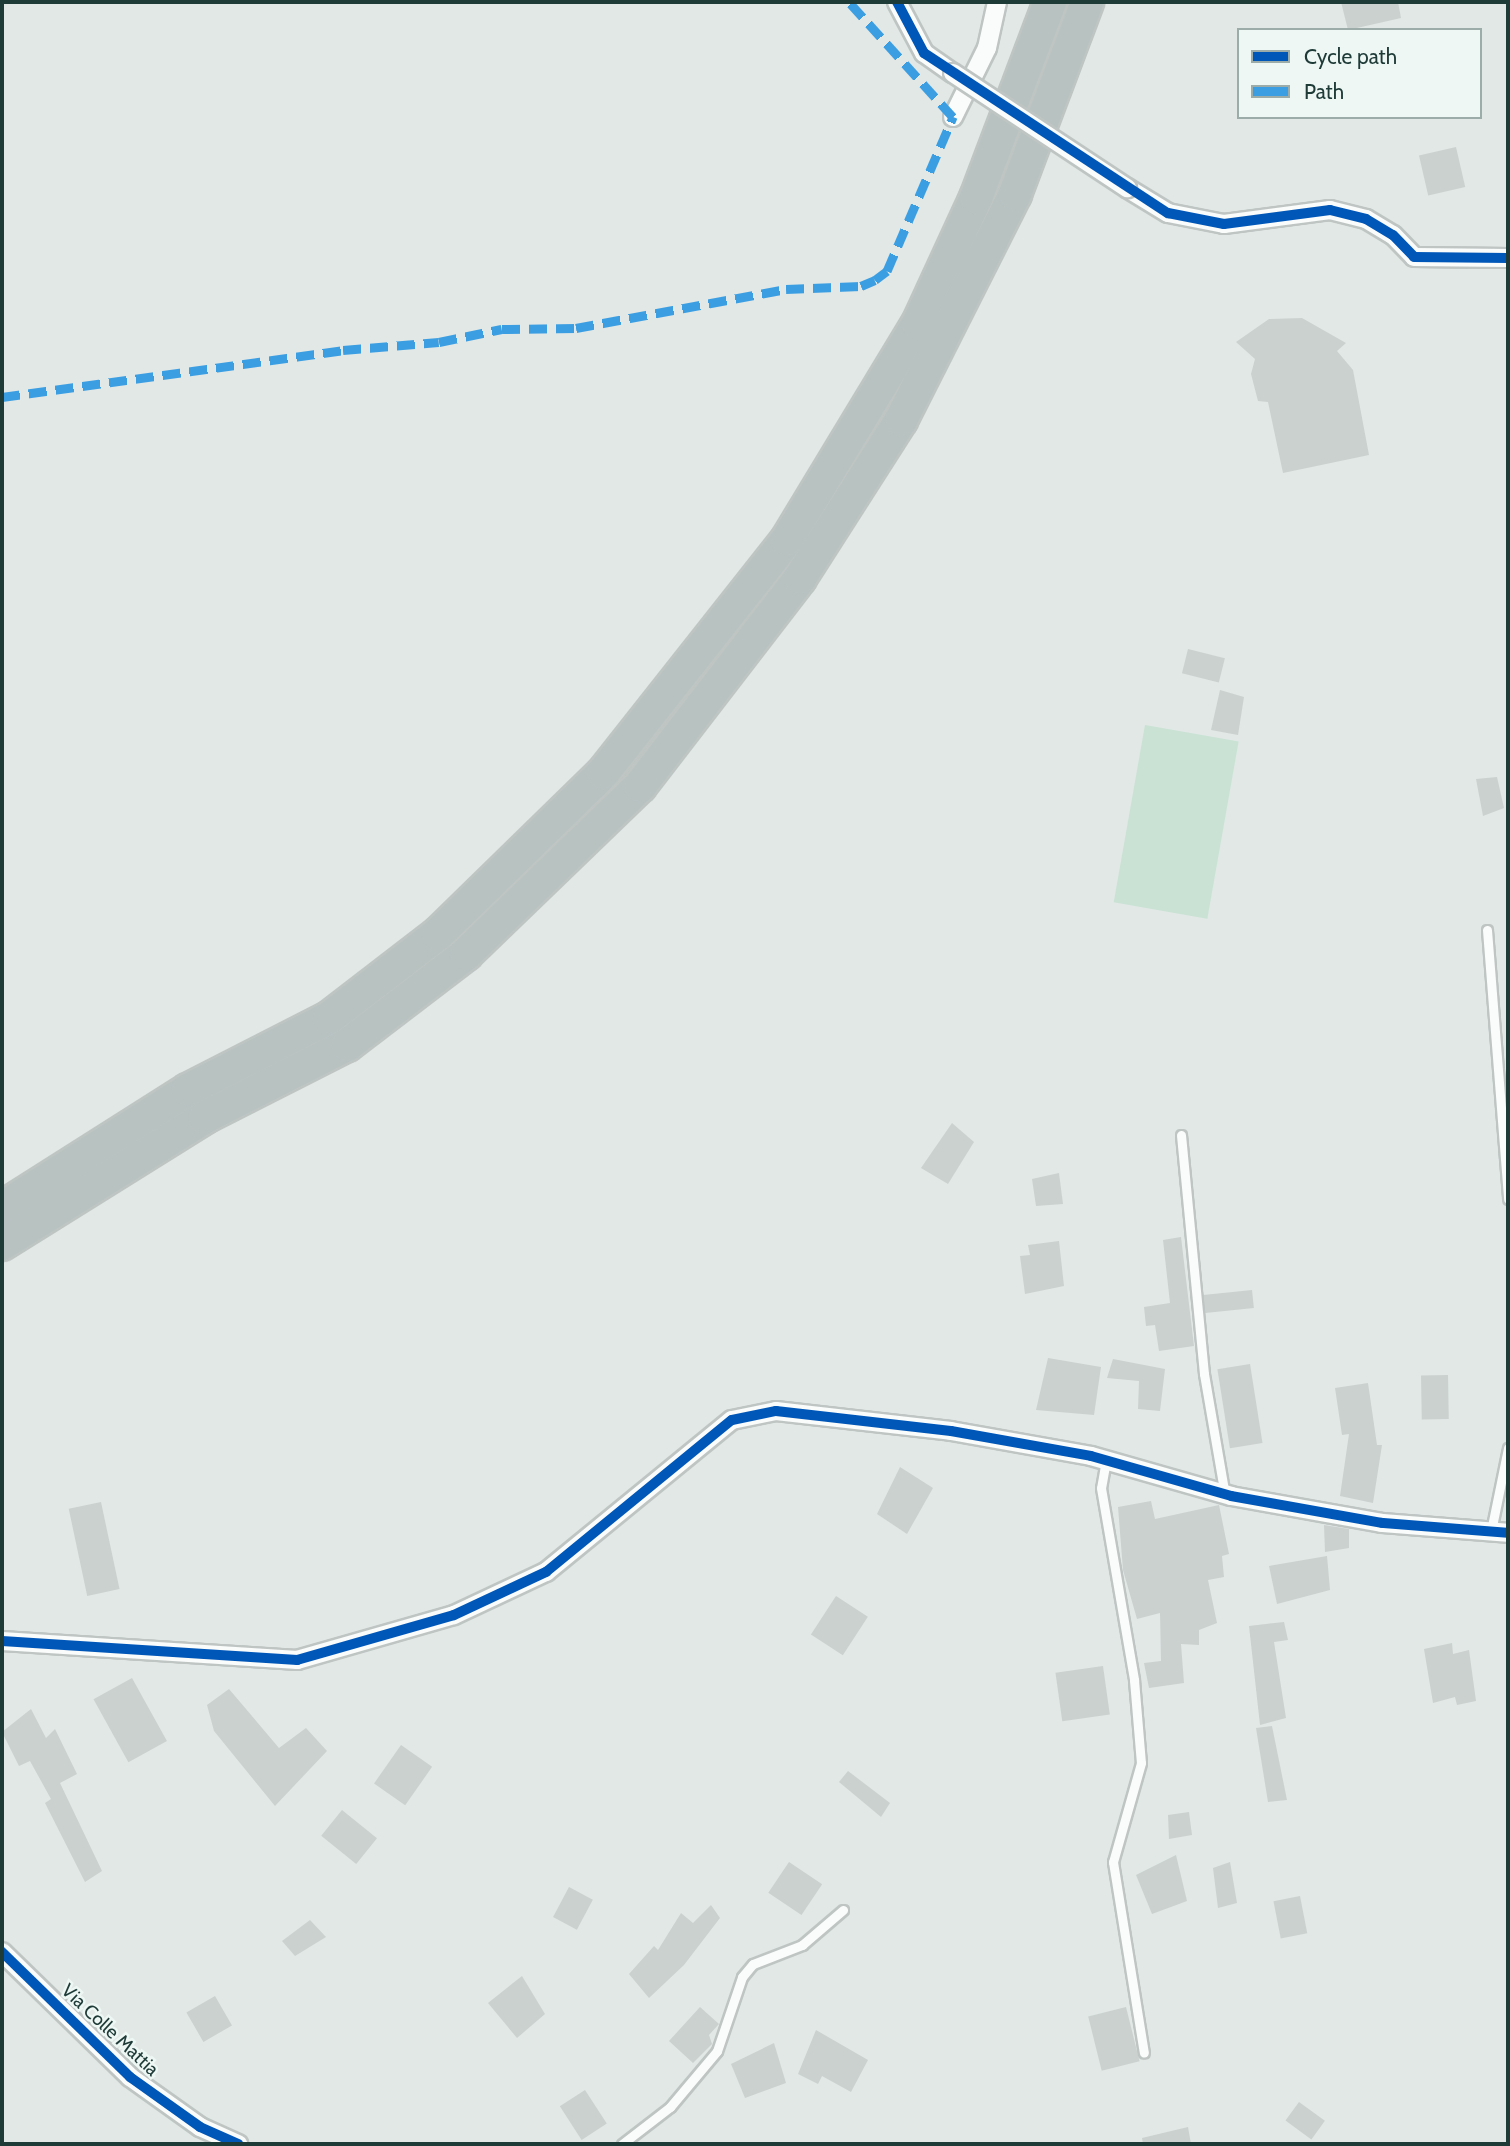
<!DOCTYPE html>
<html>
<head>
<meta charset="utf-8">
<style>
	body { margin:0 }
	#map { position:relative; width:1510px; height:2146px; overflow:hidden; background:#e1e8e6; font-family:Cabin,sans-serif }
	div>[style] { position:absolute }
	.green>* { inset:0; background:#c9e2d4; transform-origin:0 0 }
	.building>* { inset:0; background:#cbd1cf; transform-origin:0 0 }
	.roads { filter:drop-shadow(2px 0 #bec5c3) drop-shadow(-2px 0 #bec5c3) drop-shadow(0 2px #bec5c3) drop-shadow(0 -2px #bec5c3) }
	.lane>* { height:9px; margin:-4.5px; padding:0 4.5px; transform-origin:4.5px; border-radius:4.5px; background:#fafcfb }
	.street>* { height:18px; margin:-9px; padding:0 9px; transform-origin:9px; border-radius:9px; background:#fafcfb }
	.highway>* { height:32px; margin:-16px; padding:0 16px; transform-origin:16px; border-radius:16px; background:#b8c2c1 }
	.bridges { filter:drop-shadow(2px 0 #bec5c3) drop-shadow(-2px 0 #bec5c3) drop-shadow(0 2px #bec5c3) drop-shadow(0 -2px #bec5c3) }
	.street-bridge>* { height:18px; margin:-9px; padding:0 9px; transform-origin:9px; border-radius:9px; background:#fafcfb }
	.quiet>* { height:9px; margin-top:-4.5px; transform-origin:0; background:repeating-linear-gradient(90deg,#3c9ee2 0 18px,transparent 0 27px) }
	.cycleway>* { height:10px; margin:-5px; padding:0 5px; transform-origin:5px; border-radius:5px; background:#0057b8 }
	span { translate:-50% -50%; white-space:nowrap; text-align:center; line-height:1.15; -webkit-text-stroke:5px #eef7f4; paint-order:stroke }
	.street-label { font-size:19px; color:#1e3b38 }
	.frame { position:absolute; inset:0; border:4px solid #1e3b38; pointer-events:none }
	.legend { position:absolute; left:1237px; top:28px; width:245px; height:91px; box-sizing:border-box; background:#eef7f4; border:2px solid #9baca9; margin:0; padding:9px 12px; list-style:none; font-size:21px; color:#1e3b38 }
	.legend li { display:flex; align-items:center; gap:14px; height:35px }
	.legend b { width:35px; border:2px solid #9baca9 }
</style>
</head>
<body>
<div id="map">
	<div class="green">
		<i style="left:1145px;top:725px;width:95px;height:180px;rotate:10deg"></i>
	</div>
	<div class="building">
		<i style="clip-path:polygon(1341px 2px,1398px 2px,1401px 18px,1348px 30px)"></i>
		<i style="left:1456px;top:147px;width:41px;height:38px;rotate:77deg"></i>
		<i style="clip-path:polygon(1302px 318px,1346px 343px,1337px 351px,1353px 370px,1369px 455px,1283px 473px,1268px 402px,1258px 401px,1251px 374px,1255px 359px,1236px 342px,1269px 319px)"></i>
		<i style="left:1188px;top:649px;width:38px;height:25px;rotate:14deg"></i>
		<i style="clip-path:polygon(1220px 690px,1244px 697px,1238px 735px,1211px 730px)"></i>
		<i style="clip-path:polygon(1497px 777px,1504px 808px,1483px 816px,1476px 779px)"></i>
		<i style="clip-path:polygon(952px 1123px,974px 1142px,948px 1184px,921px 1168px)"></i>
		<i style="clip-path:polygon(1059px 1173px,1063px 1204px,1036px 1206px,1032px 1179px)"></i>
		<i style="clip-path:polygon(1181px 1237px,1194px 1346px,1159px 1351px,1155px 1325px,1146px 1326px,1144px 1307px,1170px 1303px,1163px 1240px)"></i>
		<i style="clip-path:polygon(1059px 1241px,1064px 1286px,1025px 1294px,1020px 1256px,1030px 1255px,1028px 1245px)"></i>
		<i style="left:1252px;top:1290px;width:18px;height:49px;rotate:84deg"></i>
		<i style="clip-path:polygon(1048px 1358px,1101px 1367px,1094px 1415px,1036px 1410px)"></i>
		<i style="clip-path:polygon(1113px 1359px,1165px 1369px,1160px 1411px,1138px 1409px,1139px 1381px,1107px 1378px)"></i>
		<i style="left:1250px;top:1364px;width:80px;height:33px;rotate:81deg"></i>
		<i style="left:1448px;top:1375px;width:44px;height:27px;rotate:89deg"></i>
		<i style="clip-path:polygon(1368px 1383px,1377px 1445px,1382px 1445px,1373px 1503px,1340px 1496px,1349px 1434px,1342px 1435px,1335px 1388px)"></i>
		<i style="clip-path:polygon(900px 1467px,933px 1488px,907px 1534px,877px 1514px)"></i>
		<i style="clip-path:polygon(1151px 1501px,1155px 1519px,1219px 1505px,1229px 1554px,1222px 1556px,1224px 1577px,1208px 1580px,1217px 1623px,1199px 1630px,1199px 1645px,1181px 1644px,1184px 1683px,1149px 1688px,1144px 1663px,1161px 1661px,1160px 1613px,1137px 1619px,1123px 1570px,1118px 1507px)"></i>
		<i style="left:101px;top:1502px;width:89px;height:33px;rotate:78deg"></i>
		<i style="clip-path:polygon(1324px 1525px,1349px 1529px,1349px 1548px,1325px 1552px)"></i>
		<i style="clip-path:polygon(1327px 1556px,1330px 1590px,1277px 1604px,1269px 1566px)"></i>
		<i style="left:836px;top:1596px;width:38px;height:46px;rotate:33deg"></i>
		<i style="clip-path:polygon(1284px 1622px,1288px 1640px,1274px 1642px,1286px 1718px,1260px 1725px,1249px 1626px)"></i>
		<i style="clip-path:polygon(1452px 1643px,1453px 1654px,1469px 1650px,1476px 1701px,1457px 1705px,1455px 1697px,1433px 1703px,1424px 1649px)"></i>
		<i style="left:1103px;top:1666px;width:49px;height:48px;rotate:82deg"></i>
		<i style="left:132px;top:1678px;width:72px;height:44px;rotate:61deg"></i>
		<i style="clip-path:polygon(229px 1689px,279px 1748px,306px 1728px,327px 1751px,275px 1806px,214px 1731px,207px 1705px)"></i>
		<i style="clip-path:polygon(31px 1709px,46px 1738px,55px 1729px,77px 1774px,60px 1783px,102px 1871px,85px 1882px,45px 1803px,51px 1799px,30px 1761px,19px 1766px,2px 1732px)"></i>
		<i style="clip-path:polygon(1272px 1726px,1287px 1800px,1268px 1802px,1256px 1728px)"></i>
		<i style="left:401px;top:1745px;width:38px;height:47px;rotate:35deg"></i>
		<i style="clip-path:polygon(848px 1771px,890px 1803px,881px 1817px,839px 1782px)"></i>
		<i style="left:342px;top:1810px;width:45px;height:33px;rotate:39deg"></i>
		<i style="clip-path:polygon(1189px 1812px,1192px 1835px,1169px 1839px,1168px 1815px)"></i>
		<i style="clip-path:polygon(1176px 1855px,1187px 1901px,1152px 1914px,1136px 1875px)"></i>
		<i style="left:789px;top:1862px;width:40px;height:37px;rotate:34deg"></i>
		<i style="clip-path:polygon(1230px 1862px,1237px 1903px,1218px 1908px,1213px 1868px)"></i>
		<i style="left:569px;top:1887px;width:27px;height:34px;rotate:28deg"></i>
		<i style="left:1300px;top:1896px;width:38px;height:27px;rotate:79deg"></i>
		<i style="clip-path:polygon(711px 1905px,720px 1918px,684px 1965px,649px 1998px,629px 1974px,654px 1946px,658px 1950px,681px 1913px,693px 1923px)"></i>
		<i style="clip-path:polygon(310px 1920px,326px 1937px,295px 1956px,282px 1941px)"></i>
		<i style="clip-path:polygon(522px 1976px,545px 2014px,517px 2038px,488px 2003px)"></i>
		<i style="left:215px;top:1996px;width:34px;height:33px;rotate:60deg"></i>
		<i style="clip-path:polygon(700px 2007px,719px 2024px,709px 2035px,712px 2044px,693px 2063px,669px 2041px)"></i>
		<i style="left:1126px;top:2007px;width:56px;height:39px;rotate:76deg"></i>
		<i style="clip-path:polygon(816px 2030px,868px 2060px,851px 2092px,822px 2076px,818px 2084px,798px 2074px)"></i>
		<i style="clip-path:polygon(774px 2043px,786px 2083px,745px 2098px,731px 2064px)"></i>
		<i style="left:585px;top:2090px;width:40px;height:30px;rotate:57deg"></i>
		<i style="left:1299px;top:2102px;width:32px;height:23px;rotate:36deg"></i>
		<i style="clip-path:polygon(1188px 2127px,1191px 2144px,1143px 2144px,1142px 2138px)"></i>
	</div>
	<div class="roads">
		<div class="lane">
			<i style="left:1487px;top:930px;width:270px;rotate:85.5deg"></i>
			<i style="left:1181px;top:1135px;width:240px;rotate:84.5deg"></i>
			<i style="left:1204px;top:1374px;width:123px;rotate:80.2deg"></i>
			<i style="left:1106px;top:1460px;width:28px;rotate:100deg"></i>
			<i style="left:1101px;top:1488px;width:195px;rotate:80.2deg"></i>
			<i style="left:1134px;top:1680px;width:83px;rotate:85.2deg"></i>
			<i style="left:1141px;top:1763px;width:103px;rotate:105.8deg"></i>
			<i style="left:1113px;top:1862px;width:193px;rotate:80.8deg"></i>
			<i style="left:1491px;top:1531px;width:85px;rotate:-78.4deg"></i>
			<i style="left:622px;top:2144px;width:61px;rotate:-37.6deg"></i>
			<i style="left:670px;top:2107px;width:73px;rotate:-50deg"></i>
			<i style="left:717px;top:2051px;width:78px;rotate:-71.3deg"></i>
			<i style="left:742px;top:1977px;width:17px;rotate:-50deg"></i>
			<i style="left:753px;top:1964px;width:53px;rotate:-21.2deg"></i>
			<i style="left:802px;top:1945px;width:54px;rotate:-40.5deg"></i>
		</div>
		<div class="street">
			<i style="left:897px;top:2px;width:58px;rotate:62.1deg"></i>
			<i style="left:924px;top:53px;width:35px;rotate:35deg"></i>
			<i style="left:953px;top:117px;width:77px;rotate:-63.8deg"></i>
			<i style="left:987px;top:48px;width:47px;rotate:-77.7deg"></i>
			<i style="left:1127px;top:188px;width:48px;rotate:31.4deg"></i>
			<i style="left:1168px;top:213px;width:57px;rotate:11.1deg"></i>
			<i style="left:1224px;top:224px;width:107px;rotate:-7.5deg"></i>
			<i style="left:1330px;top:210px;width:37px;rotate:14deg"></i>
			<i style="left:1366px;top:219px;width:31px;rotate:31deg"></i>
			<i style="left:1393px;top:235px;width:30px;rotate:46deg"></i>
			<i style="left:1414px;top:257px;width:94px;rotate:0.6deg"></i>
			<i style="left:2px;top:1641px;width:296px;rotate:3.7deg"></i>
			<i style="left:297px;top:1660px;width:163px;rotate:-16deg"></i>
			<i style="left:454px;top:1615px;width:102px;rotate:-25.1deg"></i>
			<i style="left:546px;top:1572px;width:240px;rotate:-39.3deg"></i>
			<i style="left:732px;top:1420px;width:45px;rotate:-11.6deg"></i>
			<i style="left:776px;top:1411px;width:176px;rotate:6.5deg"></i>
			<i style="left:951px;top:1431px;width:142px;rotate:10.1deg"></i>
			<i style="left:1091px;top:1456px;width:146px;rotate:15.9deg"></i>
			<i style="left:1231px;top:1496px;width:153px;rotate:10.1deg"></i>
			<i style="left:1382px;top:1523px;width:126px;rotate:4.5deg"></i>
			<i style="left:2px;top:1952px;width:179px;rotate:44.3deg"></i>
			<i style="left:130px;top:2077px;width:86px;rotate:35.5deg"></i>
			<i style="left:200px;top:2127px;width:42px;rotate:24.1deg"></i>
		</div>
		<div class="highway">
			<i style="left:2px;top:1208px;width:220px;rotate:-32.4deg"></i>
			<i style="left:188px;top:1090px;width:158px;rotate:-27.1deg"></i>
			<i style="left:329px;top:1018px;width:138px;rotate:-37.6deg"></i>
			<i style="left:438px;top:934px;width:231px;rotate:-44.3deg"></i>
			<i style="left:603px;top:773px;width:297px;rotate:-51.7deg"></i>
			<i style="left:787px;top:540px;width:253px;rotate:-58.8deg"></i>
			<i style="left:918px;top:324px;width:139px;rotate:-65.3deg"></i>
			<i style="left:976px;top:198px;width:210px;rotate:-69.3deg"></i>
			<i style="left:2px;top:1244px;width:239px;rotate:-32deg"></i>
			<i style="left:205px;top:1117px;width:159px;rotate:-26.9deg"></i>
			<i style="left:347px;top:1045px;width:150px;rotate:-37.4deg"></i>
			<i style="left:466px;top:954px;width:242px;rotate:-44deg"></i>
			<i style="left:640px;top:786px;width:262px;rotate:-52.4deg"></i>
			<i style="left:800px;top:578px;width:188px;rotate:-57.4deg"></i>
			<i style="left:901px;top:420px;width:253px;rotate:-63.2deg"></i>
			<i style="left:1015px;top:194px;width:205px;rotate:-69.4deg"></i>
		</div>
	</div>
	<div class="bridges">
		<div class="street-bridge">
			<i style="left:953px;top:73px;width:209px;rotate:33.5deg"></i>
		</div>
	</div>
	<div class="quiet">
		<i style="left:2px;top:397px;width:344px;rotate:-7.8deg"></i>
		<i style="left:343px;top:350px;width:96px;rotate:-4.8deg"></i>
		<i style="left:439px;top:342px;width:64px;rotate:-11.7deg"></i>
		<i style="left:502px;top:329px;width:74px;rotate:-0.8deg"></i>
		<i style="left:576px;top:328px;width:214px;rotate:-10.5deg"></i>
		<i style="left:786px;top:289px;width:75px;rotate:-2.3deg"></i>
		<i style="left:861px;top:286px;width:15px;rotate:-23deg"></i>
		<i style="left:875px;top:280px;width:15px;rotate:-37deg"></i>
		<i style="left:887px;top:271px;width:168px;rotate:-66.8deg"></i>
		<i style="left:953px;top:117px;width:155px;rotate:-132.1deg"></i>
	</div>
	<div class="cycleway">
		<i style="left:897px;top:2px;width:58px;rotate:62.1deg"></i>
		<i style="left:924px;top:53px;width:292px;rotate:33.3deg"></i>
		<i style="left:1168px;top:213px;width:57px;rotate:11.1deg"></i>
		<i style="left:1224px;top:224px;width:107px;rotate:-7.5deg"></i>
		<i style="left:1330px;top:210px;width:37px;rotate:14deg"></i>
		<i style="left:1366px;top:219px;width:31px;rotate:31deg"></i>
		<i style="left:1393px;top:235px;width:30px;rotate:46deg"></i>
		<i style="left:1414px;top:257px;width:94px;rotate:0.6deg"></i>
		<i style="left:2px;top:1641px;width:296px;rotate:3.7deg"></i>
		<i style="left:297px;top:1660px;width:163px;rotate:-16deg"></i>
		<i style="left:454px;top:1615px;width:102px;rotate:-25.1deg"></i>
		<i style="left:546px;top:1572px;width:240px;rotate:-39.3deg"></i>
		<i style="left:732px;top:1420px;width:45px;rotate:-11.6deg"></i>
		<i style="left:776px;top:1411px;width:176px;rotate:6.5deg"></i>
		<i style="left:951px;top:1431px;width:142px;rotate:10.1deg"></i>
		<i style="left:1091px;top:1456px;width:146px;rotate:15.9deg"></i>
		<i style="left:1231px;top:1496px;width:153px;rotate:10.1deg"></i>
		<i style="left:1382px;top:1523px;width:126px;rotate:4.5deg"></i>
		<i style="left:2px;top:1952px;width:179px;rotate:44.3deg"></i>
		<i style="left:130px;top:2077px;width:86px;rotate:35.5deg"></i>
		<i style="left:200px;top:2127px;width:42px;rotate:24.1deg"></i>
	</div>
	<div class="street-label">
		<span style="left:110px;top:2030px;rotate:43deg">Via Colle Mattia</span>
	</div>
	<div class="frame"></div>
	<ul class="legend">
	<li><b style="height:9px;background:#0057b8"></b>Cycle path</li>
	<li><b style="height:9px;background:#3c9ee2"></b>Path</li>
	</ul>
</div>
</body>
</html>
